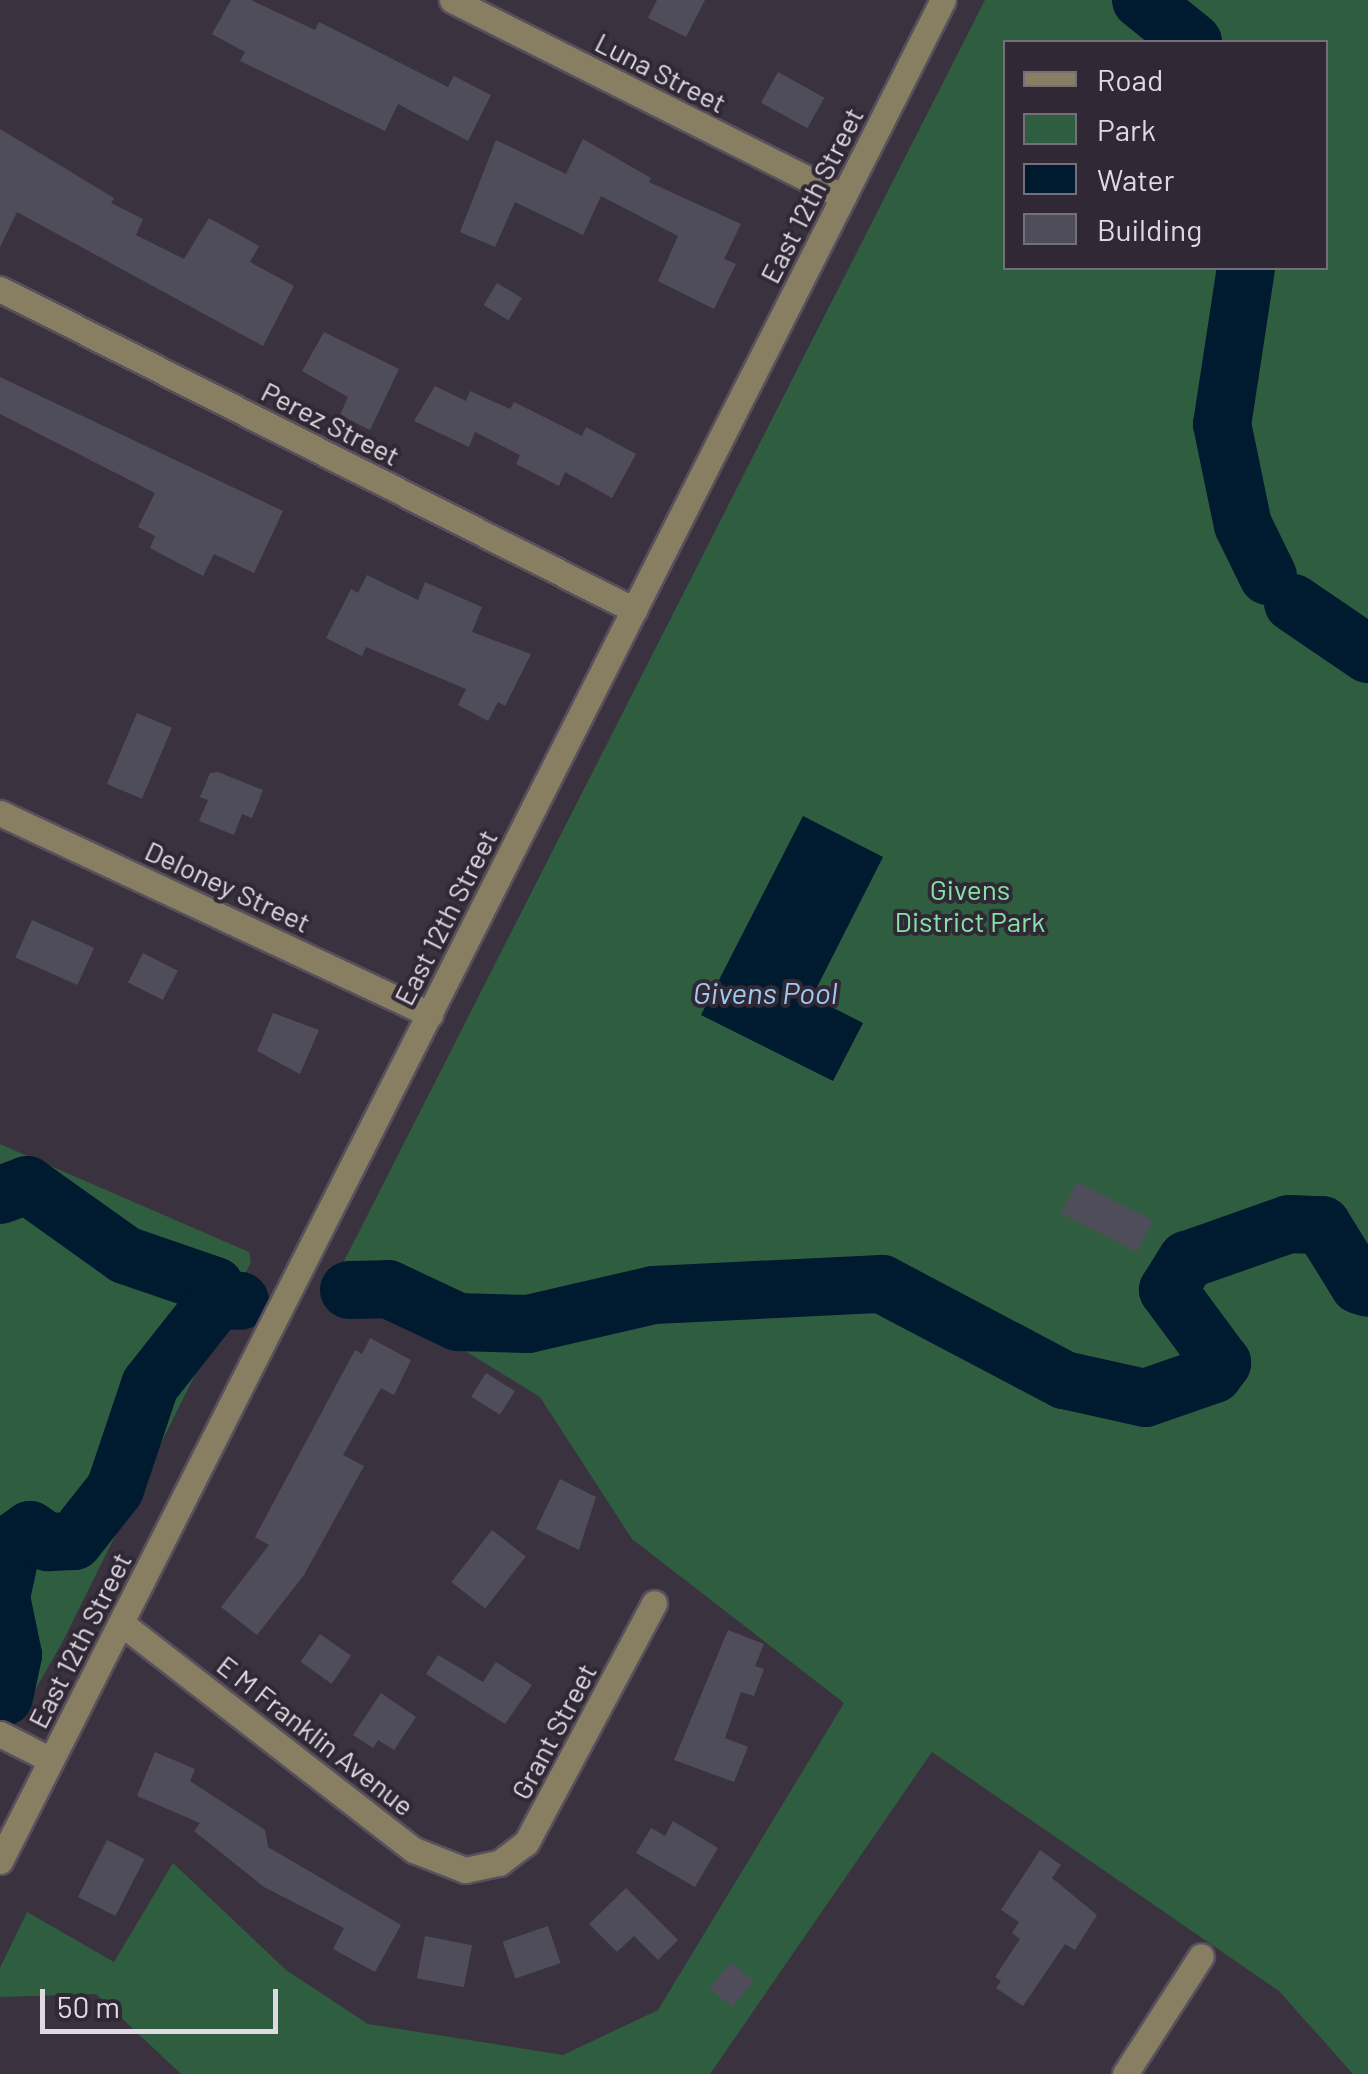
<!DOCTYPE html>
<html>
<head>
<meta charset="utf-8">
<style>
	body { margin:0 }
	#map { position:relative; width:1368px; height:2074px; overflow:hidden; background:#3a323e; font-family:Barlow,sans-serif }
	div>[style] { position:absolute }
	.green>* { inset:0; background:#2f5d40 }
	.water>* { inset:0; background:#001a30 }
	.river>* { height:58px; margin:-29px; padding:0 29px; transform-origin:29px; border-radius:29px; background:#001a30 }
	.building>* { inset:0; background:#504d5b; transform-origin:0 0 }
	.roads { filter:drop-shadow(2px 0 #58505c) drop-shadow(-2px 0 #58505c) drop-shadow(0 2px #58505c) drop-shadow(0 -2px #58505c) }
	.minor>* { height:25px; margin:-12.5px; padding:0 12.5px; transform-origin:12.5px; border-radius:12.5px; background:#887f63 }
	span { translate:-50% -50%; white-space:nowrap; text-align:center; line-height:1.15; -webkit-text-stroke:8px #302834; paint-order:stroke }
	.street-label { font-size:28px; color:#dfdae2 }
	.park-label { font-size:28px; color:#85e3a7 }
	.water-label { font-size:30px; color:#9dcaf2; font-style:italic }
	.legend { position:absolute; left:1003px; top:40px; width:325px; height:230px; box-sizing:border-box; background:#302834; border:2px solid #766f7a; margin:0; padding:12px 18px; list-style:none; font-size:30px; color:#dfdae2 }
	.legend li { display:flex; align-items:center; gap:20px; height:50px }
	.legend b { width:50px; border:2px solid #766f7a }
	.scale { position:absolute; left:40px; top:1989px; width:238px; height:45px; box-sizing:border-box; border:5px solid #dfdae2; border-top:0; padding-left:12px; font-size:30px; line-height:35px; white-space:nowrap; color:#dfdae2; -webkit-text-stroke:8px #302834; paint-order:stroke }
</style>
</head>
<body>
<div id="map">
	<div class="green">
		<i style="clip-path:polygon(evenodd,985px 0,1368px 0,1368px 2074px,1353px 2074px,1279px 1991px,932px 1752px,710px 2074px,181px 2074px,96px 1994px,0 1997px,0 1968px,27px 1912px,114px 1962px,173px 1863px,286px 1970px,368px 2024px,563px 2055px,658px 2010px,844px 1703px,632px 1539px,540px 1397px,338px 1273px,985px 0,1006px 42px,1326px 42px,1326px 268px,1006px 268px,1006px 42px)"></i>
		<i style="clip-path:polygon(0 1144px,249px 1252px,251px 1262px,63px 1641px,26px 1706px,17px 1708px,0 1704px)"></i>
	</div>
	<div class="water">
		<i style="clip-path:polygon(803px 816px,883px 857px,812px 997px,863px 1023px,833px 1081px,701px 1015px)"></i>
	</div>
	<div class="river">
		<i style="left:1141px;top:0;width:67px;rotate:38.9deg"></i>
		<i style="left:1246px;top:268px;width:158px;rotate:98.7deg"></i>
		<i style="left:1222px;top:424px;width:103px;rotate:78.3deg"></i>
		<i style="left:1243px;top:525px;width:57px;rotate:63.9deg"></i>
		<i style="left:1293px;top:603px;width:91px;rotate:34.2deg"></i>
		<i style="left:0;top:1195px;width:29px;rotate:-20deg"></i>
		<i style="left:27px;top:1185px;width:120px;rotate:35.5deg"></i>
		<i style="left:125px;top:1255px;width:95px;rotate:19deg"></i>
		<i style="left:215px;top:1286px;width:14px;rotate:82deg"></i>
		<i style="left:349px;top:1290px;width:39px;rotate:-1deg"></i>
		<i style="left:388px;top:1289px;width:77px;rotate:25.2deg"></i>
		<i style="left:458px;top:1322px;width:70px;rotate:1.6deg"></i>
		<i style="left:528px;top:1324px;width:129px;rotate:-13deg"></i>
		<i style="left:654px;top:1295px;width:228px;rotate:-2.8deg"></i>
		<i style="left:882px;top:1284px;width:206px;rotate:27.8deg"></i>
		<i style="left:1064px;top:1380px;width:83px;rotate:12.5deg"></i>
		<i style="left:1145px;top:1398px;width:73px;rotate:-19.2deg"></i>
		<i style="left:1214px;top:1374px;width:14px;rotate:-54deg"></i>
		<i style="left:1222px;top:1363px;width:91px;rotate:-126.5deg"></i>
		<i style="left:1168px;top:1290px;width:36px;rotate:-58deg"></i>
		<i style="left:1187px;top:1260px;width:108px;rotate:-19.4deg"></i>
		<i style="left:1289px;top:1224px;width:33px;rotate:2deg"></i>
		<i style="left:1322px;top:1225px;width:70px;rotate:58.3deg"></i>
		<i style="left:1359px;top:1285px;width:9px;rotate:18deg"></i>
		<i style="left:4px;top:1697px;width:43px;rotate:-77.9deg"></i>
		<i style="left:13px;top:1655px;width:59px;rotate:-101.7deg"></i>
		<i style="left:1px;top:1597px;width:56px;rotate:-77.7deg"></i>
		<i style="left:13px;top:1542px;width:21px;rotate:-35deg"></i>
		<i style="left:30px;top:1530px;width:22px;rotate:34deg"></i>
		<i style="left:48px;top:1542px;width:26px;rotate:-2deg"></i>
		<i style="left:74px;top:1541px;width:66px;rotate:-51.7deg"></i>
		<i style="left:115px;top:1489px;width:110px;rotate:-71.4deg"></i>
		<i style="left:150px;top:1385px;width:108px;rotate:-51.8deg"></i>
		<i style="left:217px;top:1300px;width:23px;rotate:2deg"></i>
	</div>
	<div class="building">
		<i style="clip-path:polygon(231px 0,251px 0,315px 30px,319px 22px,448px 87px,454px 76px,491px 95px,468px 141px,398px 104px,385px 131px,240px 61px,245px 52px,212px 34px)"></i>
		<i style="clip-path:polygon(657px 0,705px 0,686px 37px,648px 18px)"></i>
		<i style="left:778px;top:72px;width:53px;height:35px;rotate:29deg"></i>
		<i style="clip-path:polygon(0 129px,114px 198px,111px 203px,143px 219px,136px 235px,184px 259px,209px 218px,259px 246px,250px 262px,294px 286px,263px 346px,17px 212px,0 247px)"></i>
		<i style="clip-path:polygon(583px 139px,651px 178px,649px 182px,741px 224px,724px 259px,736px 264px,714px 309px,658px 281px,678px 236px,601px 196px,583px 235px,515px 202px,495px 247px,460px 232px,496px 140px,566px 174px)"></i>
		<i style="left:497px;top:283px;width:29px;height:26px;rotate:31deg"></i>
		<i style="clip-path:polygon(324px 332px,399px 369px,370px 430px,340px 415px,348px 397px,302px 371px)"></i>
		<i style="clip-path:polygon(0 377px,283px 511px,254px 573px,214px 554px,203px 576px,150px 548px,155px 536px,138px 527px,155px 493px,0 414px)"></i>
		<i style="clip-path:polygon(435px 386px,466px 401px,470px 391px,510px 409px,514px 402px,582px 436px,586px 427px,636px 454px,612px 498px,565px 472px,559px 486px,516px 464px,520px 455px,475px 432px,469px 447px,414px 421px)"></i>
		<i style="clip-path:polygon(367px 575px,418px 600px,425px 582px,482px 607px,472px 632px,531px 654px,505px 706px,498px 702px,488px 721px,458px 705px,466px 689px,366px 647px,362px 656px,326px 638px,351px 589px,358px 593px)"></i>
		<i style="left:137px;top:713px;width:38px;height:77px;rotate:23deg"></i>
		<i style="clip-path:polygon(218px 772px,263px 790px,252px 818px,242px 814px,234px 835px,199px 821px,208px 800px,200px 797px,210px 773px)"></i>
		<i style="left:32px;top:920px;width:68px;height:41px;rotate:24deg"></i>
		<i style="left:143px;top:953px;width:39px;height:33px;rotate:27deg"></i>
		<i style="clip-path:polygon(273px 1013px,319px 1030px,300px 1074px,257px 1051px)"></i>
		<i style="left:1077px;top:1182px;width:85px;height:35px;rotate:27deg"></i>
		<i style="clip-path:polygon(370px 1338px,411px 1360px,394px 1395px,381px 1388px,343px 1455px,364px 1466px,304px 1575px,257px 1635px,221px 1607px,269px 1545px,255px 1537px,355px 1350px,362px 1354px)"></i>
		<i style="left:486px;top:1373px;width:34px;height:28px;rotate:32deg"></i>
		<i style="clip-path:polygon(560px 1479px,596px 1497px,579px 1550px,536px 1529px)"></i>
		<i style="left:492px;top:1530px;width:43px;height:66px;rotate:38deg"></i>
		<i style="clip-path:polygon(728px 1630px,764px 1644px,755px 1666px,764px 1669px,754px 1696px,741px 1692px,725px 1738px,748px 1747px,734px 1782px,674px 1760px)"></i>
		<i style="left:320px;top:1634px;width:38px;height:34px;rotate:35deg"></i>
		<i style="clip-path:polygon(438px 1655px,483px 1682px,496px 1662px,532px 1685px,505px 1724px,426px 1674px)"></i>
		<i style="clip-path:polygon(381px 1693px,416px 1717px,394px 1750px,378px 1740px,373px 1748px,353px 1735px)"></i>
		<i style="clip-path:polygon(155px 1752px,195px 1769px,190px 1781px,265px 1830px,268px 1847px,401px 1925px,375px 1972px,333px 1949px,344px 1928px,264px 1887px,194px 1831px,200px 1823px,137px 1796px)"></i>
		<i style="clip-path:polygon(673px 1821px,718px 1848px,695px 1887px,636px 1853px,651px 1828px,665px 1836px)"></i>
		<i style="left:107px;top:1840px;width:42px;height:64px;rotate:27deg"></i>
		<i style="clip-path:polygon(1040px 1850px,1061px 1865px,1052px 1878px,1097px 1915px,1075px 1950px,1065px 1944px,1023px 2006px,996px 1988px,1001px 1981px,995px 1977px,1020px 1939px,1012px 1933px,1019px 1922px,1001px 1910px)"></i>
		<i style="clip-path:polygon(626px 1888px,678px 1940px,658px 1960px,634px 1936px,617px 1952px,589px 1924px)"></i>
		<i style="left:548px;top:1926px;width:39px;height:48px;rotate:71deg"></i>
		<i style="left:425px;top:1936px;width:48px;height:43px;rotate:11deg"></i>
		<i style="left:731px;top:1962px;width:30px;height:34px;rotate:40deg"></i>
	</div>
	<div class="roads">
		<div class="minor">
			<i style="left:452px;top:0;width:438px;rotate:26.7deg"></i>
			<i style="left:0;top:289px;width:711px;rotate:26.85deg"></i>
			<i style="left:0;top:813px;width:475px;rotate:25.1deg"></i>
			<i style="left:121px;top:1623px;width:371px;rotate:37.8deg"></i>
			<i style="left:414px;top:1850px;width:55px;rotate:21.4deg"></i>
			<i style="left:465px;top:1870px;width:35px;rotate:-12deg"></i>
			<i style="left:499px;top:1863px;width:34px;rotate:-37deg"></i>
			<i style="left:526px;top:1843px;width:272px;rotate:-61.9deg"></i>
			<i style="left:0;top:1734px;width:57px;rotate:27deg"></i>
			<i style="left:0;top:1861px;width:2086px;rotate:-63.13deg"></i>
			<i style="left:1125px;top:2074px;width:140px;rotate:-57.2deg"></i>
		</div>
	</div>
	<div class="street-label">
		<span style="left:661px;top:72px;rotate:27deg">Luna Street</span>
		<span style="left:811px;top:195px;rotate:-63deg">East 12th Street</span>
		<span style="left:331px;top:423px;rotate:27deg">Perez Street</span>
		<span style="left:228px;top:886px;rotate:25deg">Deloney Street</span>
		<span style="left:445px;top:917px;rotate:-63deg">East 12th Street</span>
		<span style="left:79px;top:1640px;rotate:-63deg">East 12th Street</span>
		<span style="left:553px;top:1731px;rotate:-62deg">Grant Street</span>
		<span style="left:316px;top:1735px;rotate:38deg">E M Franklin Avenue</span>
	</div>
	<div class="park-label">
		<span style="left:970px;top:905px">Givens<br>District Park</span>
	</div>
	<div class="water-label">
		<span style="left:765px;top:992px">Givens Pool</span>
	</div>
	<ul class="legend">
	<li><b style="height:12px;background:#887f63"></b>Road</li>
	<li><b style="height:28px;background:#2f5d40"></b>Park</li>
	<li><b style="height:28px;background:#001a30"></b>Water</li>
	<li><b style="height:28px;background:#504d5b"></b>Building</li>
	</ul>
	<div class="scale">50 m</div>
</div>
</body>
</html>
